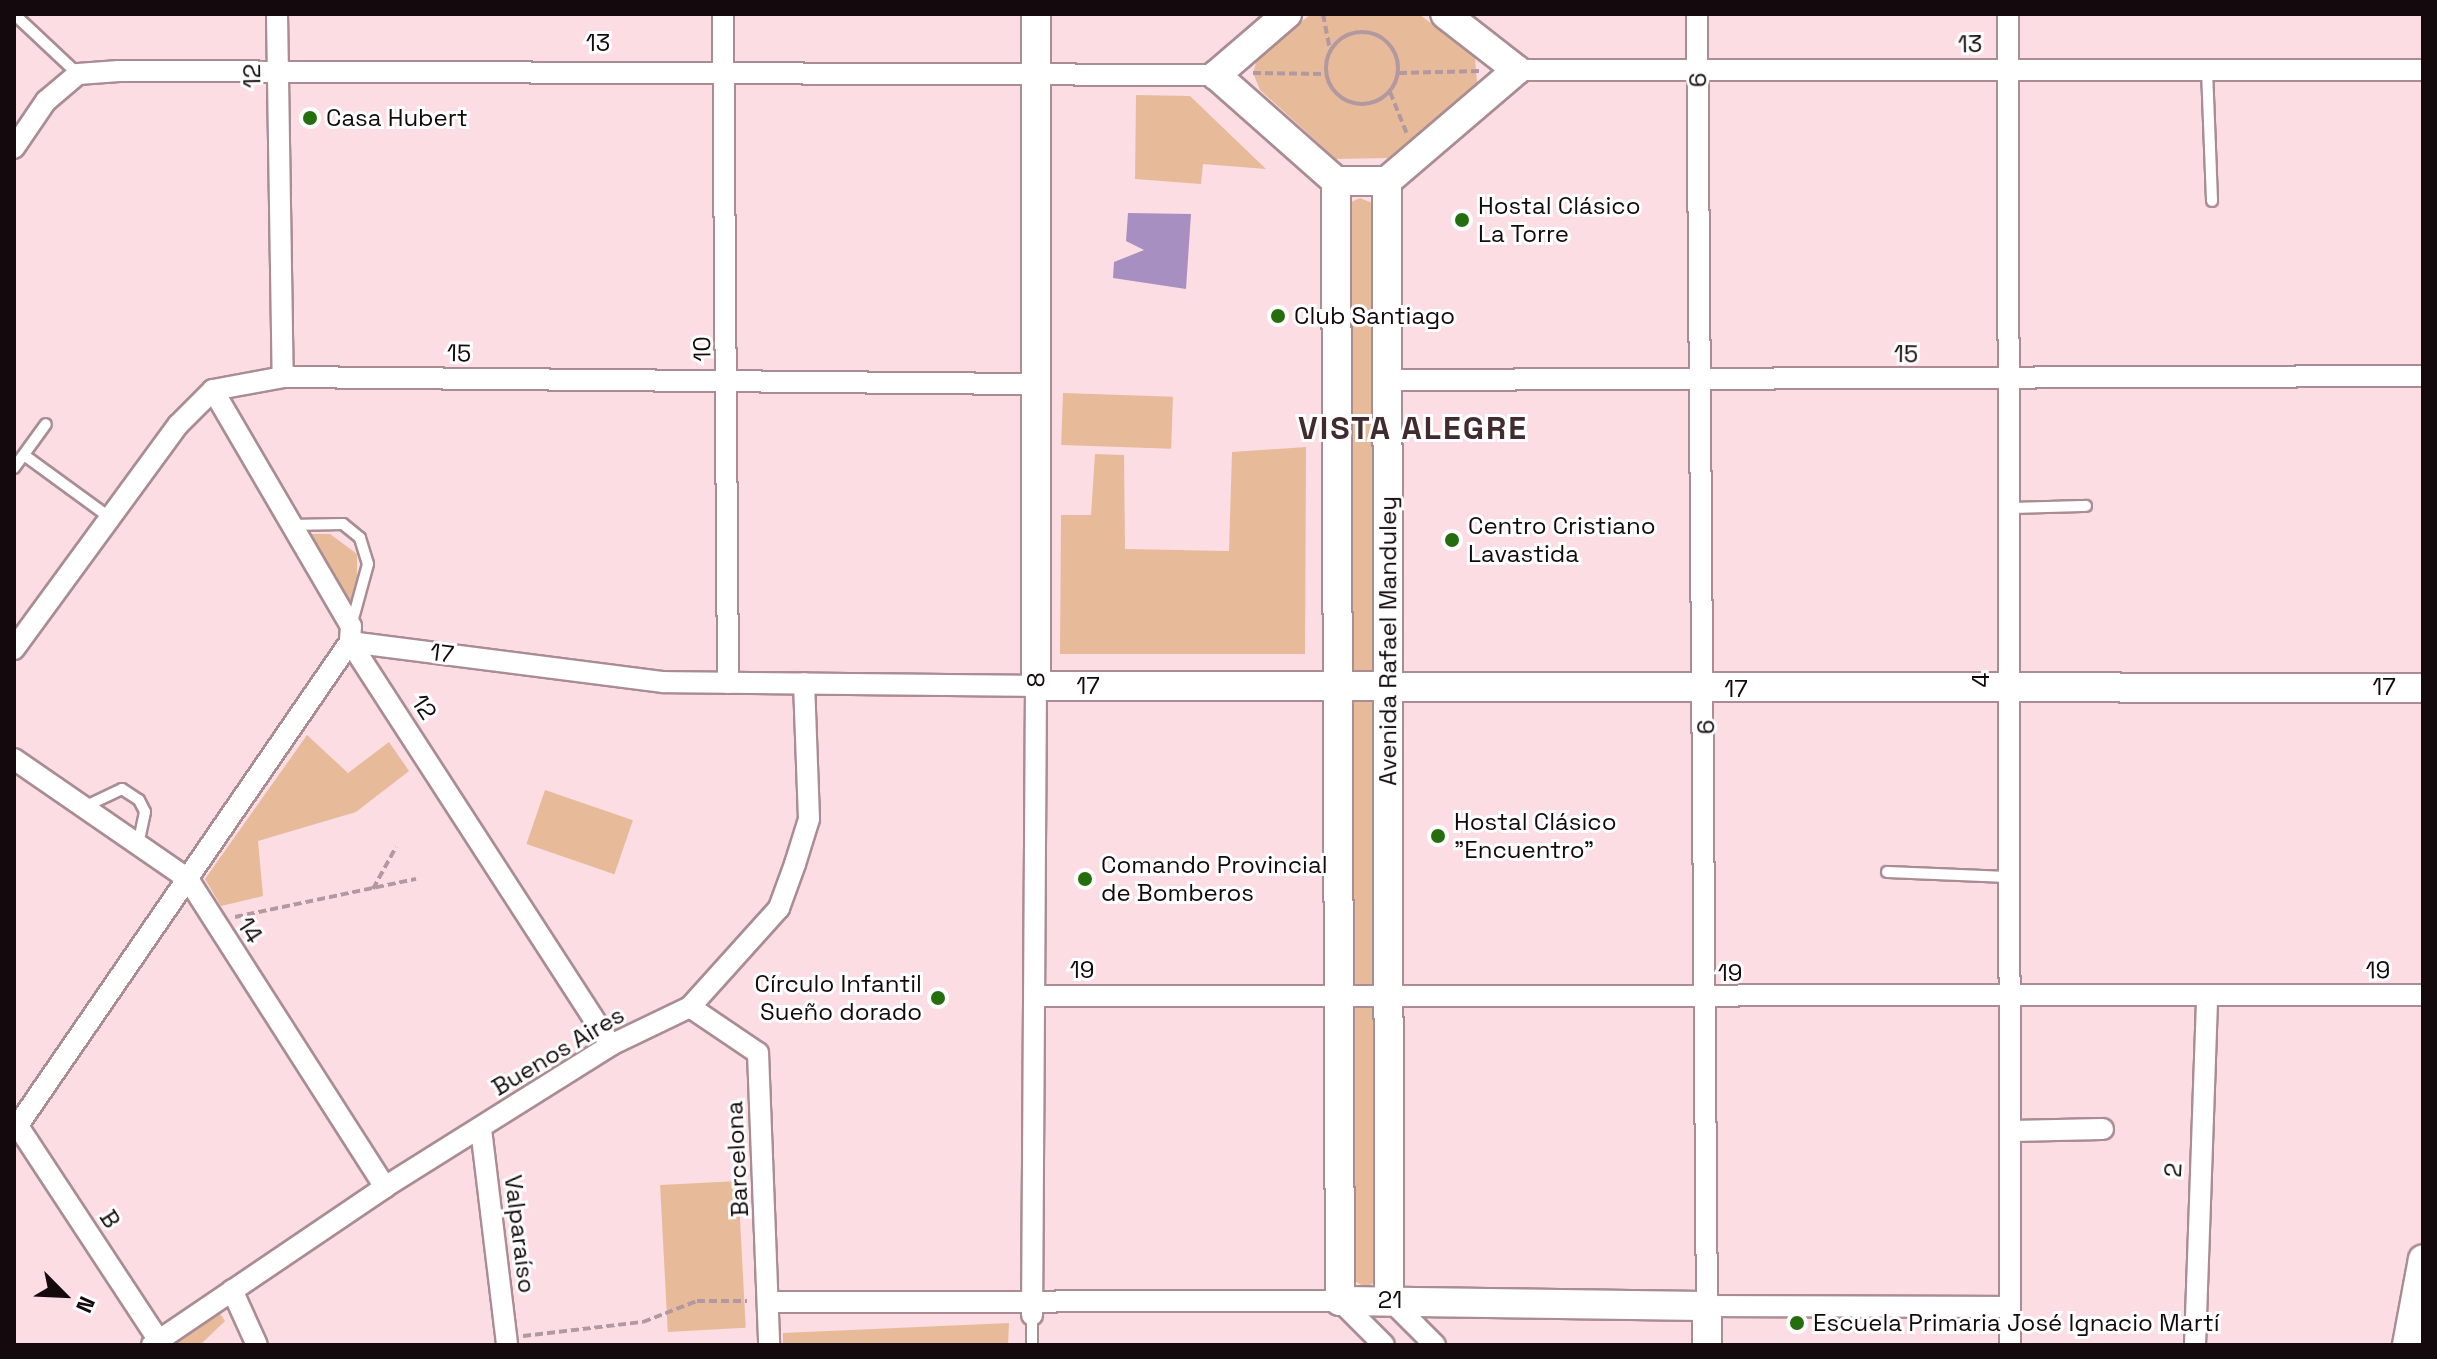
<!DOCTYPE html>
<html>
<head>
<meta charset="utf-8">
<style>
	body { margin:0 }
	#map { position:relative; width:2437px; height:1359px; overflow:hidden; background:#fcdde4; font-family:"Space Grotesk",sans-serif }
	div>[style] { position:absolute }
	.green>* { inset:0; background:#e7ba9a; transform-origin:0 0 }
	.water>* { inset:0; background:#a88fc1 }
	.path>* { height:4px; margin-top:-2px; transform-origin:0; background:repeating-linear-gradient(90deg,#b1999f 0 8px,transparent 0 12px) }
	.path>.ring { margin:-2px; padding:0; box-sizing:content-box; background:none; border:4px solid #b1999f; border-radius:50% }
	.roads { filter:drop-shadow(2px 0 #a98d93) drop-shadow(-2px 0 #a98d93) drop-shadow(0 2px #a98d93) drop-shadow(0 -2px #a98d93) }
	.lane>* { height:10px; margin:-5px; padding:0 5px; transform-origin:5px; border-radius:5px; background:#fff }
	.street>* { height:20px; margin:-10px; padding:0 10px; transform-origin:10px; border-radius:10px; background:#fff }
	.secondary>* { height:28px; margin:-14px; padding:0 14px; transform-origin:14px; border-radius:14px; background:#fff }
	.dots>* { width:22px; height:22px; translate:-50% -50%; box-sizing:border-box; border:4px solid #fff; border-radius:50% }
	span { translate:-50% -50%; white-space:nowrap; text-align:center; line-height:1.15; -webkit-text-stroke:6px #fff; paint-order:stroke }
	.street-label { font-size:24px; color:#140a0d }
	.poi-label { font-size:24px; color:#140a0d }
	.left { translate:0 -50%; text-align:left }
	.right { translate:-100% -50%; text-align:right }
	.district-label { font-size:32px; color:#412b31; font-weight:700; letter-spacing:2px }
	.frame { position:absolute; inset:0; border:16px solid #140a0d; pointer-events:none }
	.north { position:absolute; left:24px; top:1255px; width:80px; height:80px; -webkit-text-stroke:6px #fff; paint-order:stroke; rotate:114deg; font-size:22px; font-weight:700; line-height:32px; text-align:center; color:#140a0d }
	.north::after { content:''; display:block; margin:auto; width:28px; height:36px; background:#140a0d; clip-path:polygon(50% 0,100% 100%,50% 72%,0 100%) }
</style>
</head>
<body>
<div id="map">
	<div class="green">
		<i style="clip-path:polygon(1311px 14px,1419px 14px,1475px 58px,1477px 83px,1388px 158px,1336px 159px,1260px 90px,1253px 73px,1258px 57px)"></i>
		<i style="clip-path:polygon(1136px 95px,1190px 96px,1266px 169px,1203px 164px,1201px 184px,1135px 179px)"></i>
		<i style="clip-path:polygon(1360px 198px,1372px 203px,1377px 998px,1377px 1280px,1366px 1288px,1355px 1281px,1352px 890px,1349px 203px)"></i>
		<i style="left:1063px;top:393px;width:110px;height:52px;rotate:2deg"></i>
		<i style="clip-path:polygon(1306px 447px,1305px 654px,1060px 654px,1061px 515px,1091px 515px,1095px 454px,1124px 455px,1125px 549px,1229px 551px,1232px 452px)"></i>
		<i style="clip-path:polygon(304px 534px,330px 534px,357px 554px,357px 592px,347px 607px)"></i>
		<i style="clip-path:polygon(307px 735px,348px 773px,389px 742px,409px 771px,356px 812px,258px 841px,263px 896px,221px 906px,205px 879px)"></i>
		<i style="left:545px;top:790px;width:93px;height:57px;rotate:19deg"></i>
		<i style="left:738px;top:1181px;width:147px;height:78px;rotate:87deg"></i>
		<i style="clip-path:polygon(218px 1311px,225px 1321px,200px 1345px,169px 1345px)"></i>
		<i style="clip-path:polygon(1009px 1323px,1008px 1345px,783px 1345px,783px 1333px)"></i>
	</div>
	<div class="water">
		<i style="clip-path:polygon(1128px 213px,1191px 214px,1186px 289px,1113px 278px,1114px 262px,1144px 250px,1126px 241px)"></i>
	</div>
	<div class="path">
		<i style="left:1323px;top:14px;width:37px;rotate:79deg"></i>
		<i class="ring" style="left:1326px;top:32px;width:68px;height:68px"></i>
		<i style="left:1253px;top:73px;width:73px;rotate:0.8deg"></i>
		<i style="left:1399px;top:73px;width:81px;rotate:-1.4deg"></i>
		<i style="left:1390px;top:92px;width:45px;rotate:68deg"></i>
		<i style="left:373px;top:889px;width:48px;rotate:-61.3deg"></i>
		<i style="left:235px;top:917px;width:185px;rotate:-11.9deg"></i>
		<i style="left:523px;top:1336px;width:121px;rotate:-6.7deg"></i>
		<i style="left:643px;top:1322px;width:58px;rotate:-21.3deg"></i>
		<i style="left:697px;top:1301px;width:50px"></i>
	</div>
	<div class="roads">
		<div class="lane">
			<i style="left:14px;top:14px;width:88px;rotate:43.2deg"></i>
			<i style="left:2207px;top:70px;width:131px;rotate:87.8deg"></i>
			<i style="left:24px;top:455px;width:105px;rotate:36.1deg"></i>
			<i style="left:14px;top:468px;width:54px;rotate:-54deg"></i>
			<i style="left:2008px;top:508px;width:78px;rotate:-1.5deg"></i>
			<i style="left:290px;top:525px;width:53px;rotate:-1.1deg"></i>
			<i style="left:343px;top:524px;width:22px;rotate:39deg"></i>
			<i style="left:360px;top:538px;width:27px;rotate:73deg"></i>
			<i style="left:368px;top:564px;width:64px;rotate:105.3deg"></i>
			<i style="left:84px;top:807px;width:42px;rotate:-25.3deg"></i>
			<i style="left:122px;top:789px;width:20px;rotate:33deg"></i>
			<i style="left:139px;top:800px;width:13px;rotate:63deg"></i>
			<i style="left:145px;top:812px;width:33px;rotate:102deg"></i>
			<i style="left:1887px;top:872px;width:121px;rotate:2.4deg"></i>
			<i style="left:1032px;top:1315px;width:30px;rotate:90deg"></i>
		</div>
		<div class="street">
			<i style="left:277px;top:14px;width:363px;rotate:89.1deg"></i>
			<i style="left:723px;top:14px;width:669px;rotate:89.57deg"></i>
			<i style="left:1697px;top:14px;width:1292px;rotate:89.56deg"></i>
			<i style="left:1707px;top:1306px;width:303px;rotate:0.2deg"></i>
			<i style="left:2008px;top:14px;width:1331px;rotate:89.91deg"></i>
			<i style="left:1517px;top:70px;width:906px"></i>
			<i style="left:14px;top:148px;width:57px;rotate:-55.8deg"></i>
			<i style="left:46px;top:101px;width:42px;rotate:-40.2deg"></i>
			<i style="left:78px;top:74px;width:41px;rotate:-4.2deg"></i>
			<i style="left:119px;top:71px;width:1097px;rotate:0.21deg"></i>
			<i style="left:1387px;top:380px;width:1036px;rotate:-0.22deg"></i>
			<i style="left:213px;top:390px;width:273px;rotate:59.7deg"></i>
			<i style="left:351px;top:626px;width:16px;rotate:94deg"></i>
			<i style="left:350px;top:642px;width:480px;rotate:57.1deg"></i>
			<i style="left:14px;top:649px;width:278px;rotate:-53.8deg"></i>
			<i style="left:178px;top:425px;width:49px;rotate:-45deg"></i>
			<i style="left:213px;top:390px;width:71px;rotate:-10.5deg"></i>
			<i style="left:283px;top:377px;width:749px;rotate:0.54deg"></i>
			<i style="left:14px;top:759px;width:211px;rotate:34.6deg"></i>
			<i style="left:188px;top:879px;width:366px;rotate:57.4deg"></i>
			<i style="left:1037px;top:996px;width:1386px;rotate:-0.04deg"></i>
			<i style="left:690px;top:1007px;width:82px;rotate:34.1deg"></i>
			<i style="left:758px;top:1053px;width:292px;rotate:87.8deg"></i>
			<i style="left:18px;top:1126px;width:257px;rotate:56.7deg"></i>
			<i style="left:481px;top:1129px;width:218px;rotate:83.1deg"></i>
			<i style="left:14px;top:1131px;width:593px;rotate:-55.51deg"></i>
			<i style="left:350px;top:642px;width:316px;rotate:7.3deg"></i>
			<i style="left:663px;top:682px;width:373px;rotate:0.6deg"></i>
			<i style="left:1036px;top:686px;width:629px;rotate:90.36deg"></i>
			<i style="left:2011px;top:1131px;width:92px;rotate:-1.2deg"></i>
			<i style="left:232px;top:1290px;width:60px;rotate:65.6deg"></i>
			<i style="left:1389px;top:1299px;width:65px;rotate:45deg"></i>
			<i style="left:770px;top:1302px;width:570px;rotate:-0.1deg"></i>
			<i style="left:1340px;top:1301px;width:62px;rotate:45deg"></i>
			<i style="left:152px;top:1345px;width:282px;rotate:-34.1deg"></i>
			<i style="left:385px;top:1187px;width:267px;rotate:-32.1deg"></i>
			<i style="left:611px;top:1045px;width:88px;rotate:-25.7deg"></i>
			<i style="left:690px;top:1007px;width:133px;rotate:-48deg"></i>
			<i style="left:779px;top:908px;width:47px;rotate:-70deg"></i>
			<i style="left:795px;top:864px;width:47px;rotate:-72.7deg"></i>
			<i style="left:809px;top:819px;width:136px;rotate:-92.1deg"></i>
			<i style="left:2195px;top:1345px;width:348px;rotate:-88deg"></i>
		</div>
		<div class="secondary">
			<i style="left:1036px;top:14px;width:672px;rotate:90deg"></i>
			<i style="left:1036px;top:686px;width:1387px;rotate:0.08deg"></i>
			<i style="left:1287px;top:14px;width:94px;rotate:139.3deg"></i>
			<i style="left:1216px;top:75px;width:160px;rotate:41.5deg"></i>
			<i style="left:1336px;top:181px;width:1120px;rotate:89.8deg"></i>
			<i style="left:1340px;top:1301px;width:367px;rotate:0.8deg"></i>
			<i style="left:1707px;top:1306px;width:39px;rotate:90deg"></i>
			<i style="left:1336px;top:181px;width:51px"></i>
			<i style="left:1389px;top:1299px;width:1118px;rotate:-90.1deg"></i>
			<i style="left:1387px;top:181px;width:171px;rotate:-40.5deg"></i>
			<i style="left:1517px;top:70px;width:91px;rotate:-142.1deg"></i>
			<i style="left:2407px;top:1345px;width:87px;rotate:-79.5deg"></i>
		</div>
	</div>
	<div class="dots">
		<i style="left:310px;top:118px;background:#246e0e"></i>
		<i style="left:1462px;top:220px;background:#246e0e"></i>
		<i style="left:1278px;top:316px;background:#246e0e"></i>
		<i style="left:1452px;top:540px;background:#246e0e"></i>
		<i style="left:1438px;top:836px;background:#246e0e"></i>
		<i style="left:1085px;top:879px;background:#246e0e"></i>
		<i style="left:938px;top:998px;background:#246e0e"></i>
		<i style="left:1797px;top:1323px;background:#246e0e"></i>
	</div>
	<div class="street-label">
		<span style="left:598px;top:43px">13</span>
		<span style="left:1970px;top:44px;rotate:-1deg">13</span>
		<span style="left:252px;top:76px;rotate:-91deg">12</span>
		<span style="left:1698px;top:80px;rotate:-90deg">6</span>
		<span style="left:702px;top:349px;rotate:-91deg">10</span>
		<span style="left:459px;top:353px;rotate:1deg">15</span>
		<span style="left:1906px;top:354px;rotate:1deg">15</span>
		<span style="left:1388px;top:641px;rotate:-90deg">Avenida Rafael Manduley</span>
		<span style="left:442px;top:653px;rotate:7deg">17</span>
		<span style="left:1036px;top:680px;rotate:-91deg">8</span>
		<span style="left:1981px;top:680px;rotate:-90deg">4</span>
		<span style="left:1088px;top:686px">17</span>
		<span style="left:2384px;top:687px">17</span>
		<span style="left:1736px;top:689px">17</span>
		<span style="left:424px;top:707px;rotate:57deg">12</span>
		<span style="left:1706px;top:727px;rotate:-90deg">6</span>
		<span style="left:250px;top:930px;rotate:57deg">14</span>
		<span style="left:1082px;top:970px">19</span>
		<span style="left:2378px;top:970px;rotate:-1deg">19</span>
		<span style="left:1730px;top:973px">19</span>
		<span style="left:558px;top:1051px;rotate:-31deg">Buenos Aires</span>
		<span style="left:737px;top:1159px;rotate:-93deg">Barcelona</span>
		<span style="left:2173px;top:1170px;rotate:-87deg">2</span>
		<span style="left:110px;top:1219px;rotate:57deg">B</span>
		<span style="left:520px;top:1234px;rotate:83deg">Valparaíso</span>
		<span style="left:1390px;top:1300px">21</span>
	</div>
	<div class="poi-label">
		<span class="left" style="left:326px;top:118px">Casa Hubert</span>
		<span class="left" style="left:1478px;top:220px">Hostal Clásico<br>La Torre</span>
		<span class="left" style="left:1294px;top:316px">Club Santiago</span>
		<span class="left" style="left:1468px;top:540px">Centro Cristiano<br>Lavastida</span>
		<span class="left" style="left:1454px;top:836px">Hostal Clásico<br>"Encuentro"</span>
		<span class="left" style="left:1101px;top:879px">Comando Provincial<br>de Bomberos</span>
		<span class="right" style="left:922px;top:998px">Círculo Infantil<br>Sueño dorado</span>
		<span class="left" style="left:1813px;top:1323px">Escuela Primaria José Ignacio Martí</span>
	</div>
	<div class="district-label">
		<span style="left:1413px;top:428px">VISTA ALEGRE</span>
	</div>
	<div class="frame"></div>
	<div class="north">N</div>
</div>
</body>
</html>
